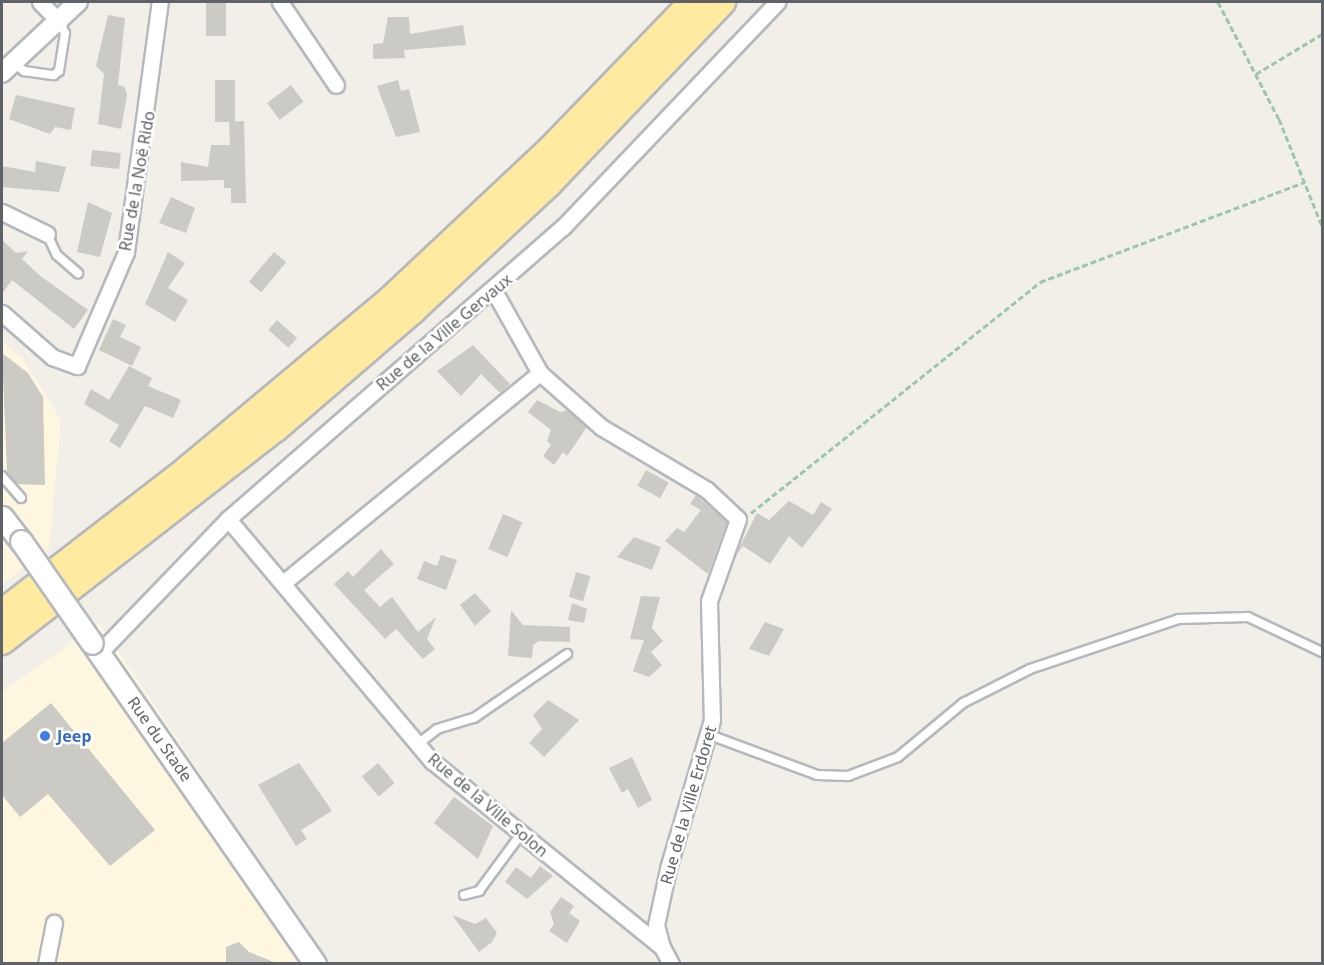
<!DOCTYPE html>
<html>
<head>
<meta charset="utf-8">
<style>
	body { margin:0 }
	#map { position:relative; width:1324px; height:965px; overflow:hidden; background:#f1efe8; font-family:"Noto Sans",sans-serif }
	div>[style] { position:absolute }
	.commercial>* { inset:0; background:#fef7e0 }
	.building>* { inset:0; background:#cccac5; transform-origin:0 0 }
	.path>* { height:3px; margin-top:-1.5px; transform-origin:0; background:repeating-linear-gradient(90deg,#9cc7a9 0 6px,transparent 0 9px) }
	.roads { filter:drop-shadow(2px 0 #b5b8bc) drop-shadow(-2px 0 #b5b8bc) drop-shadow(0 2px #b5b8bc) drop-shadow(0 -2px #b5b8bc) }
	.service>* { height:8px; margin:-4px; padding:0 4px; transform-origin:4px; border-radius:4px; background:#fff }
	.minor>* { height:15px; margin:-7.5px; padding:0 7.5px; transform-origin:7.5px; border-radius:7.5px; background:#fff }
	.tertiary>* { height:18px; margin:-9px; padding:0 9px; transform-origin:9px; border-radius:9px; background:#fff }
	.secondary>* { height:21px; margin:-10.5px; padding:0 10.5px; transform-origin:10.5px; border-radius:10.5px; background:#fff }
	.trunk>* { height:26px; margin:-13px; padding:0 13px; transform-origin:13px; border-radius:13px; background:#feeaa1 }
	.bridges { filter:drop-shadow(2px 0 #b6babf) drop-shadow(-2px 0 #b6babf) drop-shadow(0 2px #b6babf) drop-shadow(0 -2px #b6babf) }
	.secondary-bridge>* { height:21px; margin:-10.5px; padding:0 10.5px; transform-origin:10.5px; border-radius:10.5px; background:#fff }
	.dots>* { width:16px; height:16px; translate:-50% -50%; box-sizing:border-box; border:3px solid #fff; border-radius:50% }
	span { translate:-50% -50%; white-space:nowrap; text-align:center; line-height:1.15; -webkit-text-stroke:5px #fff; paint-order:stroke }
	.street-label { font-size:16px; color:#5f6368 }
	.shop-label { font-size:16px; color:#366cbe; font-weight:700 }
	.left { translate:0 -50%; text-align:left }
	.frame { position:absolute; inset:0; border:3px solid #5f6368; pointer-events:none }
</style>
</head>
<body>
<div id="map">
	<div class="commercial">
		<i style="clip-path:polygon(2px 342px,23px 359px,61px 420px,49px 549px,2px 584px)"></i>
		<i style="clip-path:polygon(99px 623px,328px 963px,2px 963px,2px 692px)"></i>
	</div>
	<div class="building">
		<i style="left:206px;top:2px;width:20px;height:34px"></i>
		<i style="clip-path:polygon(108px 15px,125px 18px,118px 85px,125px 87px,127px 96px,121px 129px,98px 124px,104px 74px,96px 66px)"></i>
		<i style="clip-path:polygon(388px 17px,409px 17px,410px 34px,463px 25px,466px 45px,404px 50px,405px 58px,373px 59px,373px 44px,383px 43px)"></i>
		<i style="left:215px;top:80px;width:20px;height:42px"></i>
		<i style="clip-path:polygon(398px 80px,401px 91px,409px 89px,420px 132px,396px 137px,377px 86px)"></i>
		<i style="left:291px;top:85px;width:21px;height:30px;rotate:53deg"></i>
		<i style="clip-path:polygon(16px 95px,75px 108px,71px 130px,55px 127px,50px 134px,9px 119px)"></i>
		<i style="clip-path:polygon(244px 121px,246px 203px,231px 203px,231px 188px,224px 188px,224px 180px,181px 181px,181px 162px,208px 167px,211px 145px,230px 145px,229px 122px)"></i>
		<i style="left:92px;top:150px;width:29px;height:16px;rotate:6deg"></i>
		<i style="clip-path:polygon(36px 161px,66px 167px,59px 192px,2px 187px,2px 166px,35px 172px)"></i>
		<i style="clip-path:polygon(171px 197px,195px 208px,186px 233px,159px 223px)"></i>
		<i style="clip-path:polygon(88px 202px,112px 213px,100px 257px,77px 252px)"></i>
		<i style="clip-path:polygon(2px 240px,16px 253px,28px 251px,22px 259px,39px 275px,88px 310px,74px 329px,12px 280px,2px 294px)"></i>
		<i style="clip-path:polygon(168px 252px,185px 263px,168px 288px,188px 300px,175px 322px,145px 304px)"></i>
		<i style="left:274px;top:252px;width:16px;height:39px;rotate:40deg"></i>
		<i style="clip-path:polygon(113px 319px,126px 325px,120px 337px,141px 347px,132px 366px,99px 350px)"></i>
		<i style="left:277px;top:320px;width:27px;height:13px;rotate:42deg"></i>
		<i style="clip-path:polygon(473px 345px,510px 384px,500px 393px,481px 374px,461px 396px,437px 371px)"></i>
		<i style="clip-path:polygon(2px 353px,28px 373px,43px 397px,45px 485px,16px 484px,7px 471px)"></i>
		<i style="clip-path:polygon(129px 366px,152px 378px,148px 386px,181px 400px,173px 418px,145px 406px,120px 448px,109px 441px,119px 425px,84px 404px,91px 389px,109px 400px)"></i>
		<i style="clip-path:polygon(537px 400px,560px 412px,567px 410px,587px 427px,567px 456px,563px 452px,554px 465px,543px 456px,551px 445px,547px 441px,551px 430px,528px 412px)"></i>
		<i style="left:646px;top:470px;width:26px;height:18px;rotate:29deg"></i>
		<i style="clip-path:polygon(696px 495px,727px 522px,708px 574px,665px 541px,677px 528px,684px 532px,701px 510px,690px 504px)"></i>
		<i style="clip-path:polygon(789px 501px,813px 515px,821px 502px,832px 509px,802px 548px,789px 536px,770px 564px,743px 546px,734px 558px,757px 513px,769px 520px)"></i>
		<i style="left:503px;top:514px;width:21px;height:38px;rotate:23deg"></i>
		<i style="clip-path:polygon(634px 537px,661px 547px,652px 570px,617px 557px)"></i>
		<i style="clip-path:polygon(381px 549px,394px 564px,364px 590px,380px 607px,392px 597px,418px 632px,436px 617px,427px 639px,435px 649px,423px 659px,396px 629px,385px 639px,334px 584px,348px 571px,353px 577px)"></i>
		<i style="clip-path:polygon(441px 555px,457px 560px,446px 590px,417px 579px,424px 561px,437px 566px)"></i>
		<i style="left:576px;top:572px;width:15px;height:26px;rotate:16deg"></i>
		<i style="clip-path:polygon(475px 593px,491px 611px,475px 626px,460px 605px)"></i>
		<i style="clip-path:polygon(641px 596px,660px 597px,652px 628px,663px 641px,651px 652px,662px 665px,649px 677px,633px 671px,644px 640px,630px 639px)"></i>
		<i style="clip-path:polygon(572px 603px,587px 609px,584px 623px,568px 620px)"></i>
		<i style="clip-path:polygon(511px 610px,523px 625px,570px 627px,570px 642px,539px 641px,533px 645px,532px 658px,508px 656px)"></i>
		<i style="clip-path:polygon(765px 622px,784px 629px,769px 656px,749px 649px)"></i>
		<i style="clip-path:polygon(548px 700px,579px 720px,544px 757px,529px 743px,542px 729px,533px 715px)"></i>
		<i style="clip-path:polygon(51px 703px,155px 830px,110px 866px,48px 794px,20px 817px,2px 795px,2px 743px)"></i>
		<i style="clip-path:polygon(632px 757px,652px 800px,638px 808px,628px 789px,622px 793px,609px 768px)"></i>
		<i style="clip-path:polygon(299px 763px,332px 811px,301px 830px,307px 839px,296px 846px,258px 785px)"></i>
		<i style="left:378px;top:763px;width:26px;height:21px;rotate:50deg"></i>
		<i style="clip-path:polygon(454px 797px,493px 826px,478px 859px,434px 823px)"></i>
		<i style="clip-path:polygon(540px 866px,553px 876px,527px 899px,505px 882px,516px 867px,531px 878px)"></i>
		<i style="clip-path:polygon(561px 897px,574px 906px,569px 913px,580px 921px,567px 943px,549px 931px,554px 924px,550px 912px)"></i>
		<i style="clip-path:polygon(452px 915px,475px 924px,486px 918px,497px 933px,492px 942px,479px 952px)"></i>
		<i style="clip-path:polygon(239px 942px,249px 952px,276px 963px,226px 963px,226px 947px)"></i>
	</div>
	<div class="path">
		<i style="left:1218px;top:2px;width:132px;rotate:62.5deg"></i>
		<i style="left:1279px;top:119px;width:115px;rotate:68.1deg"></i>
		<i style="left:1256px;top:74px;width:77px;rotate:-31.2deg"></i>
		<i style="left:751px;top:513px;width:370px;rotate:-38.6deg"></i>
		<i style="left:1040px;top:282px;width:282px;rotate:-20.7deg"></i>
	</div>
	<div class="roads">
		<div class="service">
			<i style="left:14px;top:63px;width:13px;rotate:39deg"></i>
			<i style="left:24px;top:71px;width:30px;rotate:8deg"></i>
			<i style="left:54px;top:75px;width:6px;rotate:-39deg"></i>
			<i style="left:59px;top:71px;width:38px;rotate:-81deg"></i>
			<i style="left:65px;top:33px;width:13px;rotate:-119deg"></i>
			<i style="left:47px;top:234px;width:23px;rotate:65deg"></i>
			<i style="left:57px;top:255px;width:28px;rotate:41deg"></i>
			<i style="left:2px;top:476px;width:29px;rotate:49deg"></i>
			<i style="left:707px;top:734px;width:117px;rotate:20.4deg"></i>
			<i style="left:817px;top:775px;width:31px;rotate:2deg"></i>
			<i style="left:848px;top:776px;width:53px;rotate:-20.8deg"></i>
			<i style="left:898px;top:757px;width:85px;rotate:-39.7deg"></i>
			<i style="left:963px;top:703px;width:75px;rotate:-26.9deg"></i>
			<i style="left:1030px;top:669px;width:157px;rotate:-18.6deg"></i>
			<i style="left:1179px;top:619px;width:69px;rotate:-1.7deg"></i>
			<i style="left:1248px;top:617px;width:82px;rotate:25.3deg"></i>
			<i style="left:418px;top:744px;width:24px;rotate:-38deg"></i>
			<i style="left:437px;top:729px;width:39px;rotate:-17deg"></i>
			<i style="left:474px;top:718px;width:113px;rotate:-34.5deg"></i>
			<i style="left:464px;top:895px;width:16px;rotate:-15deg"></i>
			<i style="left:479px;top:891px;width:71px;rotate:-53.6deg"></i>
		</div>
		<div class="minor">
			<i style="left:40px;top:2px;width:28px;rotate:46deg"></i>
			<i style="left:280px;top:2px;width:100px;rotate:56deg"></i>
			<i style="left:2px;top:212px;width:50px;rotate:26.1deg"></i>
			<i style="left:494px;top:291px;width:94px;rotate:60.7deg"></i>
			<i style="left:540px;top:373px;width:81px;rotate:41.5deg"></i>
			<i style="left:601px;top:427px;width:123px;rotate:30.7deg"></i>
			<i style="left:707px;top:490px;width:42px;rotate:43.1deg"></i>
			<i style="left:738px;top:519px;width:87px;rotate:109.5deg"></i>
			<i style="left:709px;top:601px;width:119px;rotate:88.6deg"></i>
			<i style="left:712px;top:720px;width:155px;rotate:106.5deg"></i>
			<i style="left:668px;top:869px;width:57px;rotate:102.1deg"></i>
			<i style="left:656px;top:925px;width:23px;rotate:75deg"></i>
			<i style="left:2px;top:313px;width:67px;rotate:41.3deg"></i>
			<i style="left:52px;top:357px;width:27px;rotate:20deg"></i>
			<i style="left:77px;top:366px;width:124px;rotate:-66.7deg"></i>
			<i style="left:126px;top:252px;width:252px;rotate:-82.3deg"></i>
			<i style="left:228px;top:519px;width:317px;rotate:49.9deg"></i>
			<i style="left:432px;top:761px;width:296px;rotate:39deg"></i>
			<i style="left:662px;top:947px;width:19px;rotate:62deg"></i>
			<i style="left:283px;top:583px;width:332px;rotate:-39.3deg"></i>
			<i style="left:100px;top:652px;width:185px;rotate:-46.1deg"></i>
			<i style="left:228px;top:519px;width:444px;rotate:-41.1deg"></i>
			<i style="left:563px;top:227px;width:311px;rotate:-46.4deg"></i>
			<i style="left:46px;top:964px;width:42px;rotate:-79deg"></i>
		</div>
		<div class="tertiary">
			<i style="left:2px;top:73px;width:104px;rotate:-43.1deg"></i>
		</div>
		<div class="secondary">
			<i style="left:2px;top:517px;width:31px;rotate:52deg"></i>
			<i style="left:92px;top:643px;width:391px;rotate:55.2deg"></i>
		</div>
		<div class="trunk">
			<i style="left:2px;top:613px;width:235px;rotate:-37.7deg"></i>
			<i style="left:188px;top:469px;width:262px;rotate:-39.9deg"></i>
			<i style="left:389px;top:301px;width:222px;rotate:-43.2deg"></i>
			<i style="left:551px;top:149px;width:204px;rotate:-46deg"></i>
			<i style="left:2px;top:641px;width:347px;rotate:-37.9deg"></i>
			<i style="left:276px;top:428px;width:181px;rotate:-40.7deg"></i>
			<i style="left:413px;top:310px;width:185px;rotate:-43deg"></i>
			<i style="left:548px;top:184px;width:252px;rotate:-46.3deg"></i>
		</div>
	</div>
	<div class="bridges">
		<div class="secondary-bridge">
			<i style="left:21px;top:541px;width:124px;rotate:55.2deg"></i>
		</div>
	</div>
	<div class="dots">
		<i style="left:45px;top:736px;background:#3f7fe0"></i>
	</div>
	<div class="street-label">
		<span style="left:137px;top:181px;rotate:-80deg">Rue de la Noë Rido</span>
		<span style="left:444px;top:332px;rotate:-40deg">Rue de la Ville Gervaux</span>
		<span style="left:160px;top:739px;rotate:55deg">Rue du Stade</span>
		<span style="left:488px;top:805px;rotate:40deg">Rue de la Ville Solon</span>
		<span style="left:688px;top:805px;rotate:-74deg">Rue de la Ville Erdoret</span>
	</div>
	<div class="shop-label">
		<span class="left" style="left:57px;top:736px">Jeep</span>
	</div>
	<div class="frame"></div>
</div>
</body>
</html>
